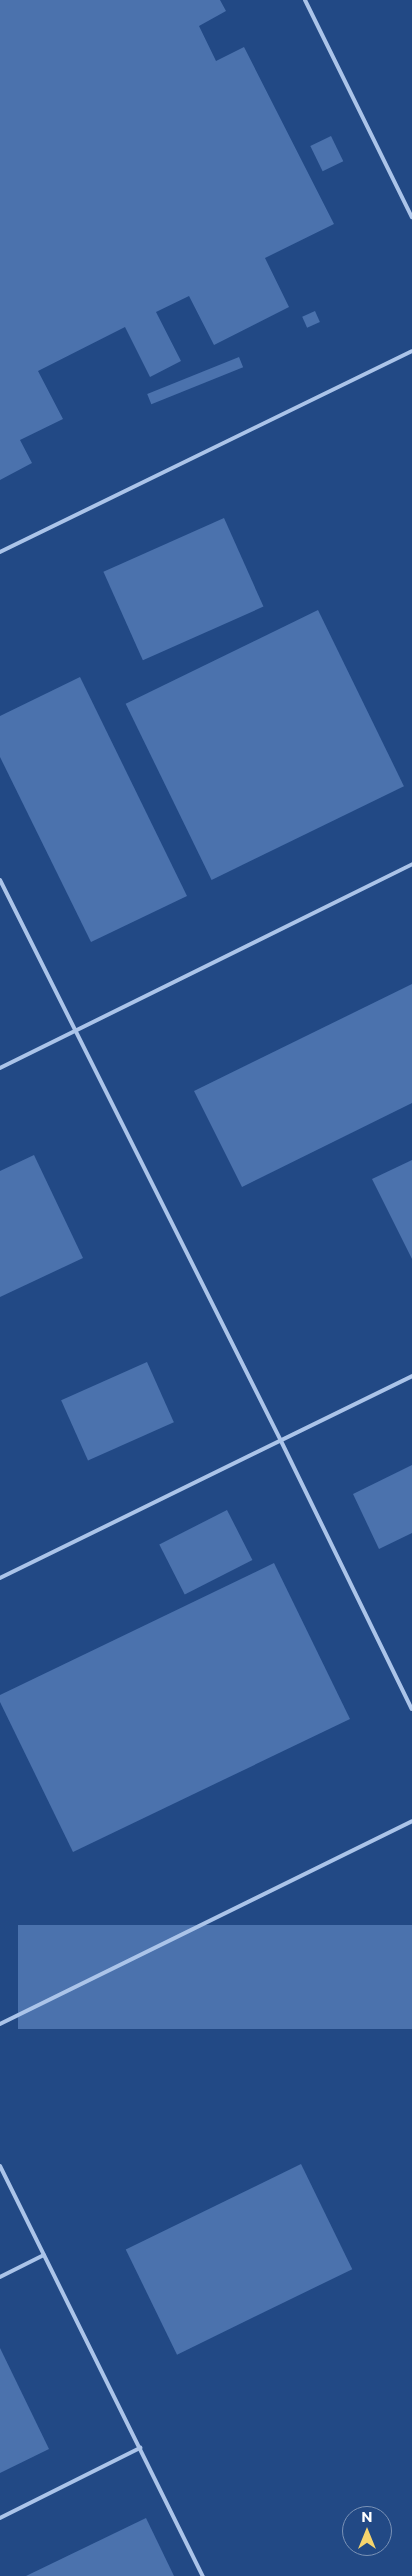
<!DOCTYPE html>
<html>
<head>
<meta charset="utf-8">
<style>
	body { margin:0 }
	#map { position:relative; width:412px; height:2576px; overflow:hidden; background:#224985; font-family:Montserrat,sans-serif }
	div>[style] { position:absolute }
	.building>* { inset:0; background:#4b72ad; transform-origin:0 0 }
	.lane>* { height:4px; margin:-2px; padding:0 2px; transform-origin:2px; border-radius:2px; background:#abc4e9 }
	span { translate:-50% -50%; white-space:nowrap; text-align:center; line-height:1.15; -webkit-text-stroke:4.5px #224985; paint-order:stroke }
	.north { position:absolute; left:342px; top:2506px; width:50px; height:50px; box-sizing:border-box; background:#224985; border:1px solid #7a92b6; border-radius:50%; rotate:0deg; font-size:14px; font-weight:700; line-height:20px; text-align:center; color:#fff }
	.north::after { content:''; display:block; margin:auto; width:18px; height:22px; background:#f5d46d; clip-path:polygon(50% 0,100% 100%,50% 72%,0 100%) }
</style>
</head>
<body>
<div id="map">
	<div class="building">
		<i style="clip-path:polygon(0 0,220px 0,226px 11px,199px 26px,216px 61px,244px 47px,334px 224px,265px 258px,289px 307px,214px 345px,189px 296px,156px 312px,181px 361px,150px 377px,125px 327px,38px 371px,63px 419px,20px 440px,32px 463px,0 480px)"></i>
		<i style="left:331px;top:136px;width:28px;height:23px;rotate:64deg"></i>
		<i style="left:315px;top:311px;width:12px;height:14px;rotate:66deg"></i>
		<i style="left:239px;top:357px;width:11px;height:99px;rotate:68deg"></i>
		<i style="left:224px;top:518px;width:97px;height:132px;rotate:66deg"></i>
		<i style="left:318px;top:610px;width:196px;height:214px;rotate:64deg"></i>
		<i style="clip-path:polygon(80px 677px,187px 896px,91px 942px,0 757px,0 716px)"></i>
		<i style="clip-path:polygon(412px 984px,412px 1103px,242px 1187px,194px 1091px)"></i>
		<i style="clip-path:polygon(34px 1155px,83px 1258px,0 1297px,0 1171px)"></i>
		<i style="clip-path:polygon(412px 1160px,412px 1259px,372px 1179px)"></i>
		<i style="left:147px;top:1362px;width:66px;height:94px;rotate:66deg"></i>
		<i style="clip-path:polygon(412px 1465px,412px 1533px,379px 1549px,353px 1494px)"></i>
		<i style="left:227px;top:1510px;width:56px;height:76px;rotate:63deg"></i>
		<i style="clip-path:polygon(274px 1563px,350px 1719px,73px 1852px,0 1702px,0 1695px)"></i>
		<i style="left:412px;top:1925px;width:104px;height:394px;rotate:90deg"></i>
		<i style="left:301px;top:2164px;width:117px;height:195px;rotate:64deg"></i>
		<i style="clip-path:polygon(0 2348px,49px 2449px,0 2473px)"></i>
		<i style="clip-path:polygon(146px 2518px,174px 2576px,26px 2576px)"></i>
	</div>
	<div class="lane">
		<i style="left:305px;top:0;width:242px;rotate:63.8deg"></i>
		<i style="left:0;top:552px;width:458px;rotate:-26deg"></i>
		<i style="left:0;top:880px;width:627px;rotate:63.39deg"></i>
		<i style="left:281px;top:1441px;width:298px;rotate:64deg"></i>
		<i style="left:0;top:1068px;width:460px;rotate:-26.3deg"></i>
		<i style="left:0;top:1578px;width:459px;rotate:-26.1deg"></i>
		<i style="left:0;top:2024px;width:459px;rotate:-26.2deg"></i>
		<i style="left:0;top:2166px;width:458px;rotate:63.7deg"></i>
		<i style="left:0;top:2277px;width:49px;rotate:-26.6deg"></i>
		<i style="left:0;top:2518px;width:157px;rotate:-26.6deg"></i>
	</div>
	<div class="north">N</div>
</div>
</body>
</html>
